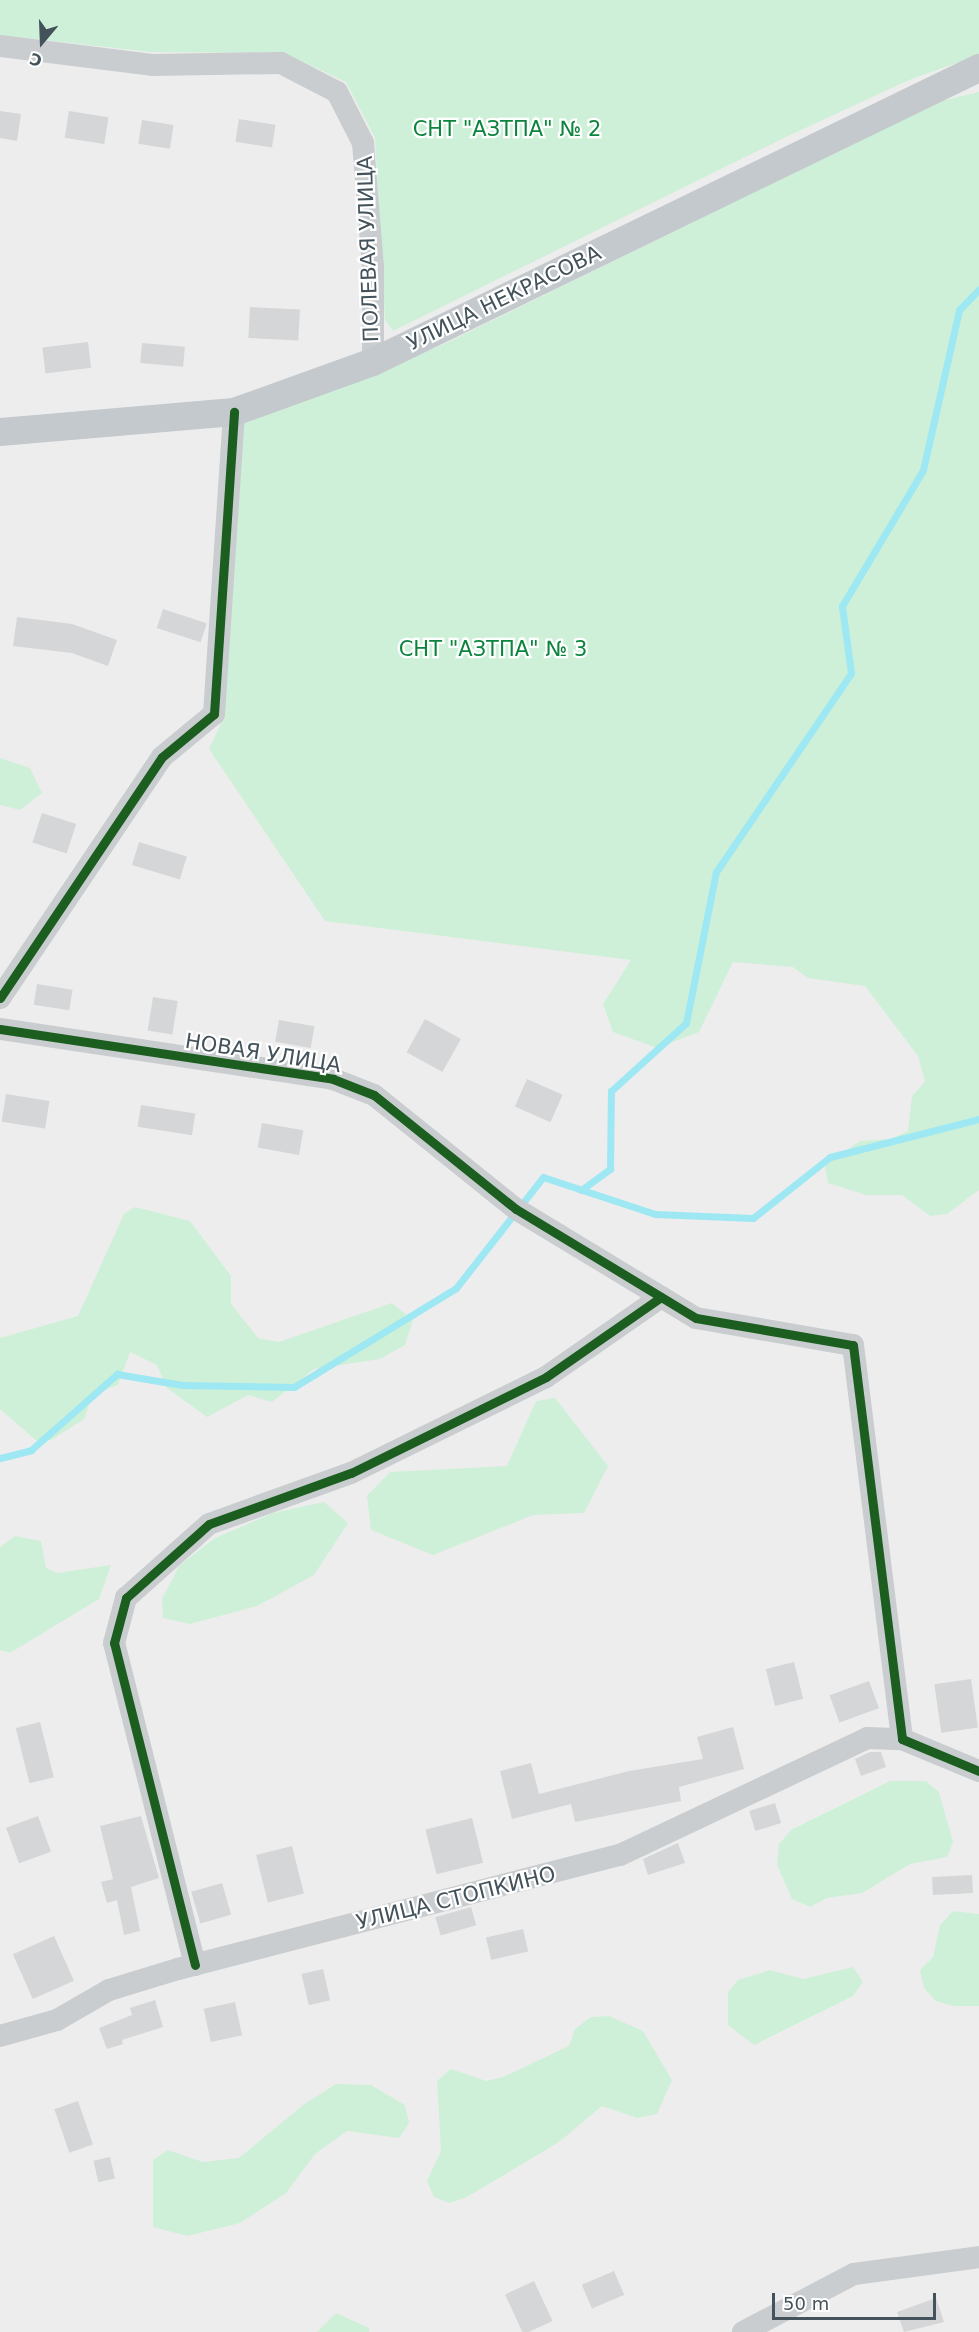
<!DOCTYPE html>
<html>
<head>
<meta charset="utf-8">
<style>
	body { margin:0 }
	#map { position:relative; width:979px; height:2332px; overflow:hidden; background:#eeeded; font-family:"DejaVu Sans",sans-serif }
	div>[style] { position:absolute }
	.green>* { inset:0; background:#cef0d8 }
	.stream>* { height:7px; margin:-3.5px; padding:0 3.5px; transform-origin:3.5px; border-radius:3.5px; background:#9ee8f3 }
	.building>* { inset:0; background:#d5d6d7; transform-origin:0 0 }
	.minor>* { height:22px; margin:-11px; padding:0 11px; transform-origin:11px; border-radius:11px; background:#c9cdcf }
	.major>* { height:28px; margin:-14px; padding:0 14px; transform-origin:14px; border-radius:14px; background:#c4c9cd }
	.cycleway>* { height:9px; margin:-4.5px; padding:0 4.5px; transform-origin:4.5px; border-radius:4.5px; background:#1b5e20 }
	span { translate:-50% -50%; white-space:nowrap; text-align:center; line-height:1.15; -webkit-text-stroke:4.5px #fff; paint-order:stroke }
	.park-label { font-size:21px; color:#0c843e }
	.street-label { font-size:21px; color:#43525b }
	.north { position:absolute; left:12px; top:12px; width:60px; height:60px; -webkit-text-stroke:4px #fff; paint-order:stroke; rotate:199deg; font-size:16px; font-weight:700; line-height:24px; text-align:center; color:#43525b }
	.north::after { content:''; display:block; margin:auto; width:21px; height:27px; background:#43525b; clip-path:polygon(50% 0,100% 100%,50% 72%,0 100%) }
	.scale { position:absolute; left:772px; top:2293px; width:164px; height:27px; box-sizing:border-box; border:3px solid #43525b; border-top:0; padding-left:8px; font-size:18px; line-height:21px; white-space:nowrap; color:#43525b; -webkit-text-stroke:4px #fff; paint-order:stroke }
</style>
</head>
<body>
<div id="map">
	<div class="green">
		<i style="clip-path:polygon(0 0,979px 0,979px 55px,909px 80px,786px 137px,393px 331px,385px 320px,375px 138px,346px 82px,284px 53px,150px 52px,0 35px)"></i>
		<i style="clip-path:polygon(979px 92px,979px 1190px,947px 1214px,930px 1216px,902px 1195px,866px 1195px,828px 1183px,825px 1165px,860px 1141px,891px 1139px,908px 1131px,912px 1096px,925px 1082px,918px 1056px,865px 986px,808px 978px,793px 967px,733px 962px,699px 1032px,657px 1048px,613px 1032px,603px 1004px,631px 960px,325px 921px,209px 749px,222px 721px,241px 423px,440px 346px,941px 101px)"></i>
		<i style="clip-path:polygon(0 758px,30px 768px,42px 793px,20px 810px,0 805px)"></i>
		<i style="clip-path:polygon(135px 1207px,190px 1221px,231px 1276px,231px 1304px,258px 1338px,279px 1342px,392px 1303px,413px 1320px,405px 1345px,380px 1359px,314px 1369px,272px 1402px,248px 1395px,207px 1417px,167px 1388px,157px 1365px,130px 1352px,118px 1385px,93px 1394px,84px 1419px,51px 1440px,38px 1442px,0 1409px,0 1338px,78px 1316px,124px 1214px)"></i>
		<i style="clip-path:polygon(555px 1398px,608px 1466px,584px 1513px,533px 1515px,433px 1555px,371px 1530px,367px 1496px,390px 1472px,507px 1466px,536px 1401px)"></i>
		<i style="clip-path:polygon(324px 1502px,348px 1523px,314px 1575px,257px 1606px,190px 1624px,163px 1618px,162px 1599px,179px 1566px,215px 1538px,273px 1513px)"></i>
		<i style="clip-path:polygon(15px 1536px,41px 1541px,46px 1568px,58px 1573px,111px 1565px,99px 1599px,10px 1653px,0 1650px,0 1547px)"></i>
		<i style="clip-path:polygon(890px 1781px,926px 1781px,939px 1792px,953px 1842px,947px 1857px,910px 1864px,862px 1893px,827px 1898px,810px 1907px,792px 1899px,777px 1865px,779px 1844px,791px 1830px)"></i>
		<i style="clip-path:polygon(953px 1911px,979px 1914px,979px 2006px,953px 2006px,936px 2001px,924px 1988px,920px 1970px,933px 1957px,940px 1925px)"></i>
		<i style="clip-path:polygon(853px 1967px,863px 1982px,853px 1996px,754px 2045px,728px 2025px,728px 1992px,738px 1980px,770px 1970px,803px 1979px)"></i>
		<i style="clip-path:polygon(609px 2016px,643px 2031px,672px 2080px,657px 2114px,637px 2118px,602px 2106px,559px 2142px,467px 2197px,450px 2203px,434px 2197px,427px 2181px,441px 2151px,437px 2081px,451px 2069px,486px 2081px,503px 2077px,569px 2046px,575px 2029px,591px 2017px)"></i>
		<i style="clip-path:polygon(336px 2084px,371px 2085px,405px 2105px,409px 2123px,399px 2138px,347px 2131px,315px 2154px,286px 2193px,240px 2223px,187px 2236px,153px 2227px,153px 2160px,168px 2150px,203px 2162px,239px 2158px,303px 2105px)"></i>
		<i style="clip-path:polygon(336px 2313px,369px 2328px,369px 2332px,317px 2332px)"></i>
	</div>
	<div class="stream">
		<i style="left:581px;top:1190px;width:36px;rotate:-36deg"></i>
		<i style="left:610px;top:1169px;width:78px;rotate:-89.3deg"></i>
		<i style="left:611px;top:1091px;width:101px;rotate:-42.2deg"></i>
		<i style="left:686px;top:1023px;width:154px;rotate:-78.8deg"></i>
		<i style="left:716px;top:872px;width:240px;rotate:-55.8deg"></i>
		<i style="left:851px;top:673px;width:68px;rotate:-97.7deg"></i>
		<i style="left:842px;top:606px;width:158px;rotate:-59.2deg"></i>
		<i style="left:923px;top:470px;width:164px;rotate:-77.3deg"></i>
		<i style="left:959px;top:310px;width:29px;rotate:-46deg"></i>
		<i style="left:0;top:1458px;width:32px;rotate:-14deg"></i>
		<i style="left:31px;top:1450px;width:115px;rotate:-41.5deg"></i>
		<i style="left:117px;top:1374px;width:66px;rotate:9.6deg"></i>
		<i style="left:182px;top:1385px;width:112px;rotate:1deg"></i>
		<i style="left:294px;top:1387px;width:190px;rotate:-31.4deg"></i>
		<i style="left:456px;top:1288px;width:141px;rotate:-51.9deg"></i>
		<i style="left:543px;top:1177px;width:118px;rotate:18.3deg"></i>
		<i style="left:655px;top:1214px;width:98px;rotate:2.3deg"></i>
		<i style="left:753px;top:1218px;width:98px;rotate:-38.4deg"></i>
		<i style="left:830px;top:1157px;width:154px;rotate:-14.3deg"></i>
	</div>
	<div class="building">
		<i style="clip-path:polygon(0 111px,21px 114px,17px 141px,0 138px)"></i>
		<i style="left:69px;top:111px;width:40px;height:27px;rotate:9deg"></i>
		<i style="left:239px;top:119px;width:37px;height:23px;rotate:9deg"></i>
		<i style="left:142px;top:120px;width:32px;height:24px;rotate:9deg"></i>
		<i style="left:250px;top:307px;width:50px;height:31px;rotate:3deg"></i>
		<i style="left:88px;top:342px;width:26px;height:46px;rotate:83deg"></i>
		<i style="left:142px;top:343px;width:43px;height:20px;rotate:5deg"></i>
		<i style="left:163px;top:609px;width:46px;height:20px;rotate:18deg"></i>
		<i style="clip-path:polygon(17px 617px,72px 624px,117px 640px,108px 666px,72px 653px,13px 646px)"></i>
		<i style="left:42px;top:813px;width:36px;height:31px;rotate:18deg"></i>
		<i style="left:139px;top:842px;width:50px;height:24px;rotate:17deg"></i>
		<i style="left:37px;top:984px;width:36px;height:21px;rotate:9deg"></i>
		<i style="left:153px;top:997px;width:25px;height:34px;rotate:9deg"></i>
		<i style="left:425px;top:1019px;width:41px;height:38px;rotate:29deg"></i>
		<i style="left:279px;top:1020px;width:36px;height:22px;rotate:10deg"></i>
		<i style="left:527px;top:1079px;width:39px;height:30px;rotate:24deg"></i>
		<i style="left:6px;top:1094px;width:44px;height:28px;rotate:9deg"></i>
		<i style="left:141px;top:1105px;width:55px;height:22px;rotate:9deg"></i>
		<i style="left:262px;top:1123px;width:42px;height:25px;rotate:10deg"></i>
		<i style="left:794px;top:1662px;width:38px;height:29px;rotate:76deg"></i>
		<i style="left:971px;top:1679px;width:49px;height:37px;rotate:82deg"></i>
		<i style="left:869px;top:1681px;width:29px;height:42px;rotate:70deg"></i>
		<i style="left:40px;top:1722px;width:57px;height:25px;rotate:76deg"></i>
		<i style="clip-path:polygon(733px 1727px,744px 1769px,679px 1787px,681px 1801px,575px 1822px,571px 1804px,512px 1819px,500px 1771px,531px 1763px,539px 1794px,629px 1771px,703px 1759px,697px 1737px)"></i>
		<i style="clip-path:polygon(870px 1752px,881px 1752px,886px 1767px,861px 1776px,855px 1759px)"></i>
		<i style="left:775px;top:1803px;width:21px;height:27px;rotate:73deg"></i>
		<i style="left:38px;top:1816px;width:38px;height:34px;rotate:70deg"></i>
		<i style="clip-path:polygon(141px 1816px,159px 1878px,131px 1887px,140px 1931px,124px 1935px,117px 1900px,107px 1903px,101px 1882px,113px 1879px,100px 1826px)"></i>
		<i style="left:472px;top:1818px;width:46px;height:48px;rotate:76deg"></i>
		<i style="clip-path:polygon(678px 1843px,685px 1863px,648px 1875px,643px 1859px)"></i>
		<i style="left:292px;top:1846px;width:49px;height:37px;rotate:76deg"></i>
		<i style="left:972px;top:1875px;width:18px;height:40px;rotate:87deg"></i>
		<i style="left:222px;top:1883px;width:33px;height:32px;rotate:74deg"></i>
		<i style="left:471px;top:1907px;width:19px;height:37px;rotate:74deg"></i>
		<i style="left:523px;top:1929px;width:23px;height:38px;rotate:77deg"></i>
		<i style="left:54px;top:1936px;width:49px;height:45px;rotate:66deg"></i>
		<i style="left:323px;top:1969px;width:32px;height:22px;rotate:77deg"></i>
		<i style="clip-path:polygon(155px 2000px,163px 2027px,122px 2040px,123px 2044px,107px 2049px,99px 2028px,132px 2015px,130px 2008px)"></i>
		<i style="left:235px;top:2002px;width:34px;height:32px;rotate:78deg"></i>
		<i style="left:78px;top:2101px;width:46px;height:25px;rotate:71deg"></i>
		<i style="left:110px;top:2157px;width:22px;height:17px;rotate:77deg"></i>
		<i style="left:614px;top:2271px;width:26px;height:35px;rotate:67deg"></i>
		<i style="left:534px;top:2281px;width:44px;height:32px;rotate:65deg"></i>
		<i style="clip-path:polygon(936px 2298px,944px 2322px,904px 2332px,897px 2312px)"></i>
	</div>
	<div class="minor">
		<i style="left:0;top:46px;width:153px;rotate:7.1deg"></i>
		<i style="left:152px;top:65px;width:129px;rotate:-0.9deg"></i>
		<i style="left:281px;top:63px;width:63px;rotate:27.4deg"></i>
		<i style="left:337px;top:92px;width:57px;rotate:63deg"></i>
		<i style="left:363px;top:143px;width:123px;rotate:85.4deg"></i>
		<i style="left:373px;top:266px;width:96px;rotate:90deg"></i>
		<i style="left:0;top:998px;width:290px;rotate:-56.1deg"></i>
		<i style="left:162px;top:757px;width:67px;rotate:-39.6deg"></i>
		<i style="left:214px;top:714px;width:303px;rotate:-86.2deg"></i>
		<i style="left:0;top:1029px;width:337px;rotate:8.5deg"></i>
		<i style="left:333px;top:1079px;width:44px;rotate:21.3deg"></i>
		<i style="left:374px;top:1095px;width:182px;rotate:38.8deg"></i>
		<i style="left:516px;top:1209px;width:210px;rotate:31.2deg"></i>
		<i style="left:696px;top:1318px;width:159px;rotate:9.8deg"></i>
		<i style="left:853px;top:1345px;width:397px;rotate:82.9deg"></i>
		<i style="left:902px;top:1739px;width:83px;rotate:22.6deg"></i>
		<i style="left:195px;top:1965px;width:332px;rotate:-104.1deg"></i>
		<i style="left:114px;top:1643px;width:47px;rotate:-75.1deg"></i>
		<i style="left:126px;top:1598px;width:111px;rotate:-41.7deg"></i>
		<i style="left:209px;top:1524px;width:151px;rotate:-19.8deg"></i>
		<i style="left:351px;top:1473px;width:217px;rotate:-26.2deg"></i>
		<i style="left:546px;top:1377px;width:140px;rotate:-34.8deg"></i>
		<i style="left:0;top:2036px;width:59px;rotate:-15.7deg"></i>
		<i style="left:57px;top:2020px;width:60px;rotate:-30deg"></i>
		<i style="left:109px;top:1990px;width:72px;rotate:-16.9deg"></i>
		<i style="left:178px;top:1969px;width:456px;rotate:-14.5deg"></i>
		<i style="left:620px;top:1855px;width:273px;rotate:-25.3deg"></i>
		<i style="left:867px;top:1738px;width:35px;rotate:2deg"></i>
		<i style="left:743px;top:2332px;width:125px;rotate:-27.6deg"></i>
		<i style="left:854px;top:2274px;width:126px;rotate:-7.7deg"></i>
	</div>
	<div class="major">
		<i style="left:0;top:432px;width:235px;rotate:-4.9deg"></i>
		<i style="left:234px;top:412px;width:148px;rotate:-19.8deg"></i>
		<i style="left:373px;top:362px;width:674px;rotate:-25.88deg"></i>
	</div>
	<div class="cycleway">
		<i style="left:0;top:998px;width:290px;rotate:-56.1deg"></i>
		<i style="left:162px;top:757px;width:67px;rotate:-39.6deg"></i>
		<i style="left:214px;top:714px;width:303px;rotate:-86.2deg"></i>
		<i style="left:0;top:1029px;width:337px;rotate:8.5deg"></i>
		<i style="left:333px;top:1079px;width:44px;rotate:21.3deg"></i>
		<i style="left:374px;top:1095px;width:182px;rotate:38.8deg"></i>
		<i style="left:516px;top:1209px;width:210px;rotate:31.2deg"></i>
		<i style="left:696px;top:1318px;width:159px;rotate:9.8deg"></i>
		<i style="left:853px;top:1345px;width:397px;rotate:82.9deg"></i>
		<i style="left:902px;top:1739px;width:83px;rotate:22.6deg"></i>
		<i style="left:195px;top:1965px;width:332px;rotate:-104.1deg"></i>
		<i style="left:114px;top:1643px;width:47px;rotate:-75.1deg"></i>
		<i style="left:126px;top:1598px;width:111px;rotate:-41.7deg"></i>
		<i style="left:209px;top:1524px;width:151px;rotate:-19.8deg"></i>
		<i style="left:351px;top:1473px;width:217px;rotate:-26.2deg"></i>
		<i style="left:546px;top:1377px;width:140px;rotate:-34.8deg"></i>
	</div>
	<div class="park-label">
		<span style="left:507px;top:129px">СНТ "АЗТПА" № 2</span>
		<span style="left:493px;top:649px">СНТ "АЗТПА" № 3</span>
	</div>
	<div class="street-label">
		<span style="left:368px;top:249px;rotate:-92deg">ПОЛЕВАЯ УЛИЦА</span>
		<span style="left:504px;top:298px;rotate:-26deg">УЛИЦА НЕКРАСОВА</span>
		<span style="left:263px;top:1053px;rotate:9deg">НОВАЯ УЛИЦА</span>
		<span style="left:456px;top:1898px;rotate:-14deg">УЛИЦА СТОПКИНО</span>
	</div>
	<div class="north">С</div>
	<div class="scale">50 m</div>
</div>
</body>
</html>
